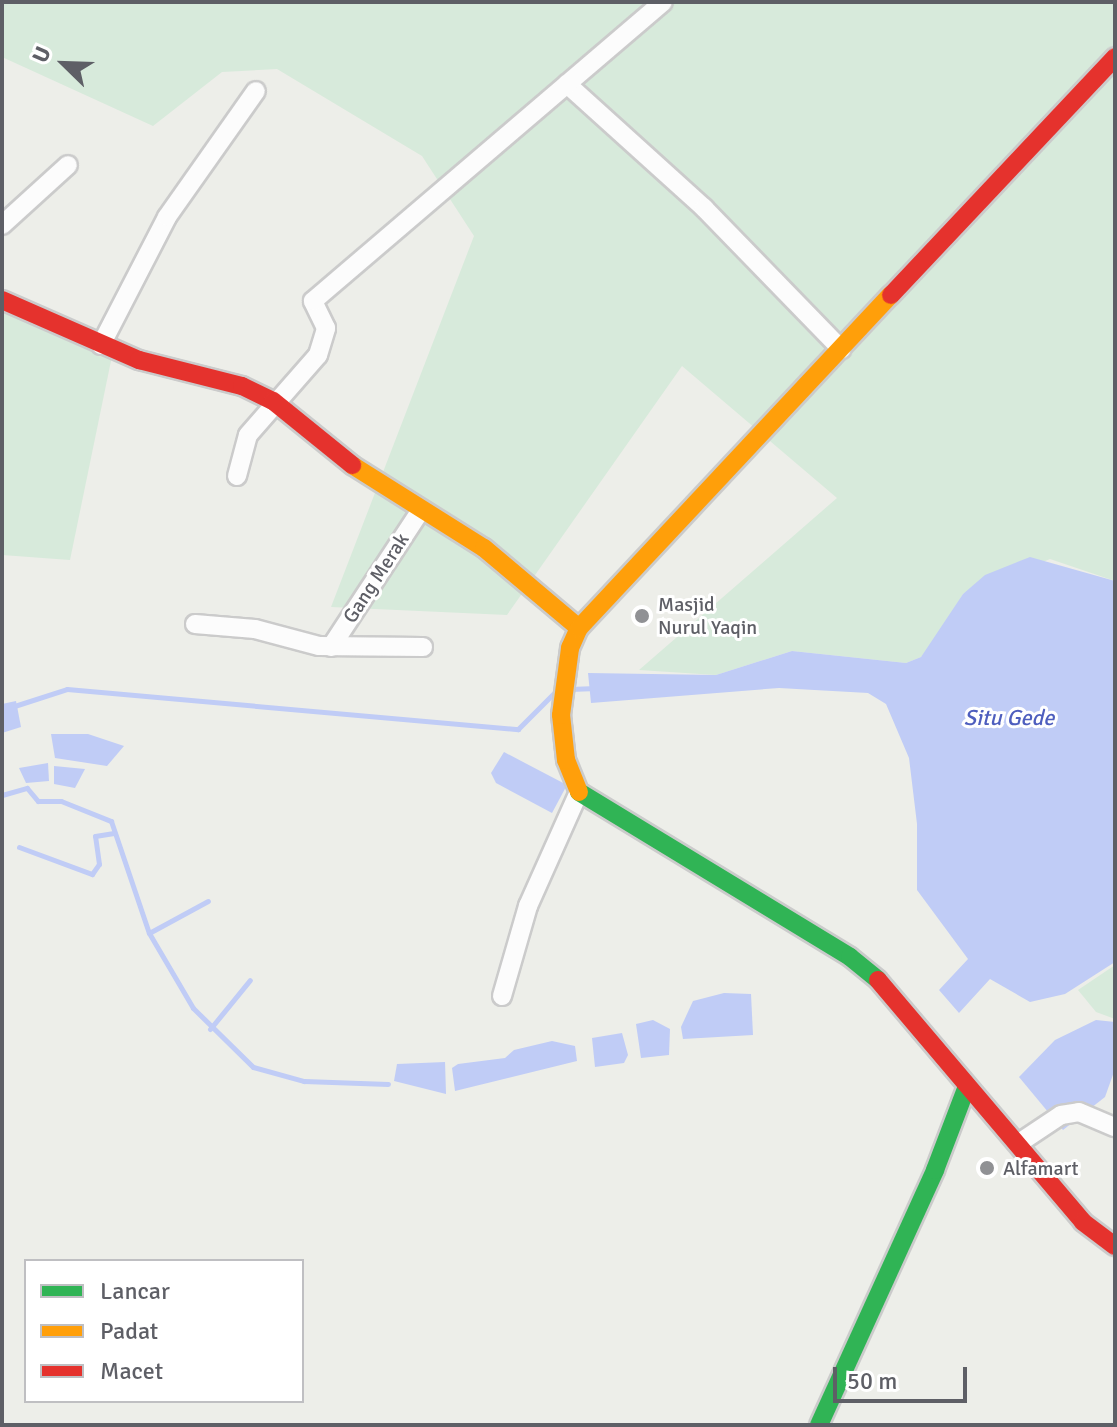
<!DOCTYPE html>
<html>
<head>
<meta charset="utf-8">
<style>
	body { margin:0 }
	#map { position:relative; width:1117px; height:1427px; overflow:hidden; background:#edeee9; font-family:Signika,sans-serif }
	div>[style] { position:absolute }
	.green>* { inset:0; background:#d7eadb }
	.water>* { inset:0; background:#c0ccf6 }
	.stream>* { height:5px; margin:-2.5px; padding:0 2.5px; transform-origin:2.5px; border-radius:2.5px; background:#c0ccf6 }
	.roads { filter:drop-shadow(2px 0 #cbcbcb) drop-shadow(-2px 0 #cbcbcb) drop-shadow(0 2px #cbcbcb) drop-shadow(0 -2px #cbcbcb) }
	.street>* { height:18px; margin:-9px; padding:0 9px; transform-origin:9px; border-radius:9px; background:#fcfcfc }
	.fast>* { height:18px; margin:-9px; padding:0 9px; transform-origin:9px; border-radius:9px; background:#30b455 }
	.slow>* { height:18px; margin:-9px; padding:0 9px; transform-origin:9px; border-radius:9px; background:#ff9f0a }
	.jam>* { height:18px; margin:-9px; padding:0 9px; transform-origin:9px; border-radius:9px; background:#e5322d }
	.dots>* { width:22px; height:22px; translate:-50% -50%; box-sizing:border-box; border:4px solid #fff; border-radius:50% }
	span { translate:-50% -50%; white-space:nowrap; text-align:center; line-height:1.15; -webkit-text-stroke:6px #fff; paint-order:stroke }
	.street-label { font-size:20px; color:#5e5f66 }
	.poi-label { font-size:20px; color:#5e5f66 }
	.left { translate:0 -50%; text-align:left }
	.water-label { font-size:22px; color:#4e5ebe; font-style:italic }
	.frame { position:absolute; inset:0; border:4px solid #5e5f66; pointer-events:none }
	.legend { position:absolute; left:24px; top:1259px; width:280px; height:144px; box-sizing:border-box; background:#fff; border:2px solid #bfbfc2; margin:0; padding:10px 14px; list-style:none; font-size:24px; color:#5e5f66 }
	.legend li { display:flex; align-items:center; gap:16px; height:40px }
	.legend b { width:40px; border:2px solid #bfbfc2 }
	.north { position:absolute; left:24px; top:24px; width:80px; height:80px; -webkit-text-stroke:6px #fff; paint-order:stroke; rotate:293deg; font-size:22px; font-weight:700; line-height:32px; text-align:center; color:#5e5f66 }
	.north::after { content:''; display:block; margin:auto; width:28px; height:36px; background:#5e5f66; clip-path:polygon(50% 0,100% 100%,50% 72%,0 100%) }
	.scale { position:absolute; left:833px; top:1367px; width:134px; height:36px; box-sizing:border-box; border:4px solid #5e5f66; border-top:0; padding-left:10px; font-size:24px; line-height:28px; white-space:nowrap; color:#5e5f66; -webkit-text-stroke:6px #fff; paint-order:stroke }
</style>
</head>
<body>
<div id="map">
	<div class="green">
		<i style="clip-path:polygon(2px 2px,1115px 2px,1115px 581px,1050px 559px,963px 594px,934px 643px,921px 657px,906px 663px,792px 651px,716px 675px,639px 670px,837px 498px,682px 366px,507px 615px,331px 607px,474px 236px,422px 156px,277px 69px,222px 72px,153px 126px,2px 57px)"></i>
		<i style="clip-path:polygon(2px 307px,112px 356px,70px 560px,2px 555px)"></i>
		<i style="clip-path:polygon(1115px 965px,1115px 1019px,1096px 1012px,1078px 990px)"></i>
	</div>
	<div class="water">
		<i style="clip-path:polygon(1030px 557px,1115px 581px,1115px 962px,1065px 994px,1030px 1002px,990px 979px,959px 1013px,939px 990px,968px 959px,917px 890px,917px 824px,909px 758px,886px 704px,868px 693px,779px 688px,591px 703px,588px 673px,716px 675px,792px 651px,906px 663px,921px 657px,963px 594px,985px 575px)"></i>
		<i style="clip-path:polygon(16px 701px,21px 727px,2px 733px,2px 704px)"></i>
		<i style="clip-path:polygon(51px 734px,88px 734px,124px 746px,107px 766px,55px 758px)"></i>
		<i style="clip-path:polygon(504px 752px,567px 785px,552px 813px,496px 783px,491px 773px)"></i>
		<i style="clip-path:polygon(48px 763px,49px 781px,26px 783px,19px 768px)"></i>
		<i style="clip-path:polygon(54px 766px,85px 769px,75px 788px,54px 784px)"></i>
		<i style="clip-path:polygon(724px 993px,751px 994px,753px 1035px,683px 1039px,681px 1027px,693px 1001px)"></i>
		<i style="clip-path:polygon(653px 1020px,670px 1029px,669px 1055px,641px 1058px,636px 1024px)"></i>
		<i style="clip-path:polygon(1096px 1020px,1115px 1022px,1115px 1069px,1105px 1097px,1063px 1130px,1019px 1077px,1055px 1040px)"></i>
		<i style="clip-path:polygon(622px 1033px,628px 1055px,624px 1063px,595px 1067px,592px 1038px)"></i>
		<i style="clip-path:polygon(552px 1041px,575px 1046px,577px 1061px,455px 1091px,452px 1068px,458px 1064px,505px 1058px,514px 1050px)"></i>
		<i style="clip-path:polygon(445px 1062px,446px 1094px,394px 1081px,397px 1064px)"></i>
	</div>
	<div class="stream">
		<i style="left:570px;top:689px;width:26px;rotate:-2deg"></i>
		<i style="left:2px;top:710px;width:68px;rotate:-17.9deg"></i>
		<i style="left:67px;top:689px;width:453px;rotate:5.1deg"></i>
		<i style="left:518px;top:729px;width:54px;rotate:-45deg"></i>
		<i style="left:2px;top:795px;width:26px;rotate:-16deg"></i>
		<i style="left:27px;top:788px;width:17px;rotate:50deg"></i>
		<i style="left:38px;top:801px;width:23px"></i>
		<i style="left:61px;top:801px;width:54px;rotate:21.8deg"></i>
		<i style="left:111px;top:821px;width:118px;rotate:71.3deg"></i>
		<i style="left:149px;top:933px;width:87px;rotate:59.6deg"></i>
		<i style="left:193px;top:1008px;width:84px;rotate:44.5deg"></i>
		<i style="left:253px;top:1067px;width:53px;rotate:15.4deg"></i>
		<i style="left:304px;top:1081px;width:84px;rotate:2deg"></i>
		<i style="left:19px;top:847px;width:78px;rotate:20.3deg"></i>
		<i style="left:92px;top:874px;width:12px;rotate:-55deg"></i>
		<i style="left:99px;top:864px;width:28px;rotate:-98deg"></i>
		<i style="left:95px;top:836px;width:19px;rotate:-9deg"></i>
		<i style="left:149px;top:933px;width:67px;rotate:-28.5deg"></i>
		<i style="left:210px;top:1029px;width:63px;rotate:-50.8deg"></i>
	</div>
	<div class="roads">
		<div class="street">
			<i style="left:567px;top:84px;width:185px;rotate:42.1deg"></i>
			<i style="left:704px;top:208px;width:197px;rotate:45.8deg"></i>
			<i style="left:2px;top:225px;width:89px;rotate:-42.3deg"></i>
			<i style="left:101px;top:345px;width:144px;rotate:-62.7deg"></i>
			<i style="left:167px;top:217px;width:154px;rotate:-54.8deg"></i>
			<i style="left:237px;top:476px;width:42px;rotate:-75deg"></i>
			<i style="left:248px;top:435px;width:106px;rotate:-48.8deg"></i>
			<i style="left:318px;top:355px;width:28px;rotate:-73deg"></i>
			<i style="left:326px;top:328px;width:30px;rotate:-116deg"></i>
			<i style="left:313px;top:301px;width:460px;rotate:-40.5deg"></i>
			<i style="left:195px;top:624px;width:60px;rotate:4.8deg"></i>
			<i style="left:255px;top:629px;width:66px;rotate:14.9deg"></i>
			<i style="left:319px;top:646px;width:104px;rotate:0.6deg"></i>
			<i style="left:331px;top:647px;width:164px;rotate:-56.7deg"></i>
			<i style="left:502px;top:996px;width:94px;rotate:-73.9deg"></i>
			<i style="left:528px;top:906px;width:125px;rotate:-65.9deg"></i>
			<i style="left:1019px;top:1143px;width:50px;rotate:-33.7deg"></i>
			<i style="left:1061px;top:1115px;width:18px;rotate:-9deg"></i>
			<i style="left:1079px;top:1112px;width:39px;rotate:23deg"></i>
		</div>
		<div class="fast">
			<i style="left:579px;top:792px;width:317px;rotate:31.3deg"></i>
			<i style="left:850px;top:957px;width:36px;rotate:39deg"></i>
			<i style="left:819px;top:1425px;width:280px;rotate:-65.5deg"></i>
			<i style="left:935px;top:1170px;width:90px;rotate:-69.1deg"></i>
		</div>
		<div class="slow">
			<i style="left:352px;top:465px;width:156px;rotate:32.2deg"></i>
			<i style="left:484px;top:548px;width:124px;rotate:40.1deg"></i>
			<i style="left:579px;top:792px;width:35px;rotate:-112deg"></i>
			<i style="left:566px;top:760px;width:45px;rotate:-96.3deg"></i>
			<i style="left:561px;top:715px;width:68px;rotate:-82.3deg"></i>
			<i style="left:570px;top:648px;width:22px;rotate:-66deg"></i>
			<i style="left:579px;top:628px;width:456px;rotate:-46.9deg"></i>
		</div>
		<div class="jam">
			<i style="left:891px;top:295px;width:327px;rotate:-46.7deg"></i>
			<i style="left:2px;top:300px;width:150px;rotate:23.7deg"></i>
			<i style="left:139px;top:360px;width:106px;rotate:14.2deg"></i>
			<i style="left:242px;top:386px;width:34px;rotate:26deg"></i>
			<i style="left:273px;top:401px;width:102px;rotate:39deg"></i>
			<i style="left:878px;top:980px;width:317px;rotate:49.7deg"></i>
			<i style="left:1083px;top:1222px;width:40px;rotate:37deg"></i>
		</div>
	</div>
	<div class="dots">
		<i style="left:642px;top:616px;background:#909194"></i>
		<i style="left:987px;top:1168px;background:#909194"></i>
	</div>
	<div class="street-label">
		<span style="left:376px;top:578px;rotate:-57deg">Gang Merak</span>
	</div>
	<div class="poi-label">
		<span class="left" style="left:658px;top:616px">Masjid<br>Nurul Yaqin</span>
		<span class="left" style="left:1003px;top:1168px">Alfamart</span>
	</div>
	<div class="water-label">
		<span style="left:1009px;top:718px">Situ Gede</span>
	</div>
	<div class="frame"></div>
	<ul class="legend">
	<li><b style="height:10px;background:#30b455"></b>Lancar</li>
	<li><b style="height:10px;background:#ff9f0a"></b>Padat</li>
	<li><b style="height:10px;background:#e5322d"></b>Macet</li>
	</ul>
	<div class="north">U</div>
	<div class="scale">50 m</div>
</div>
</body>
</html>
